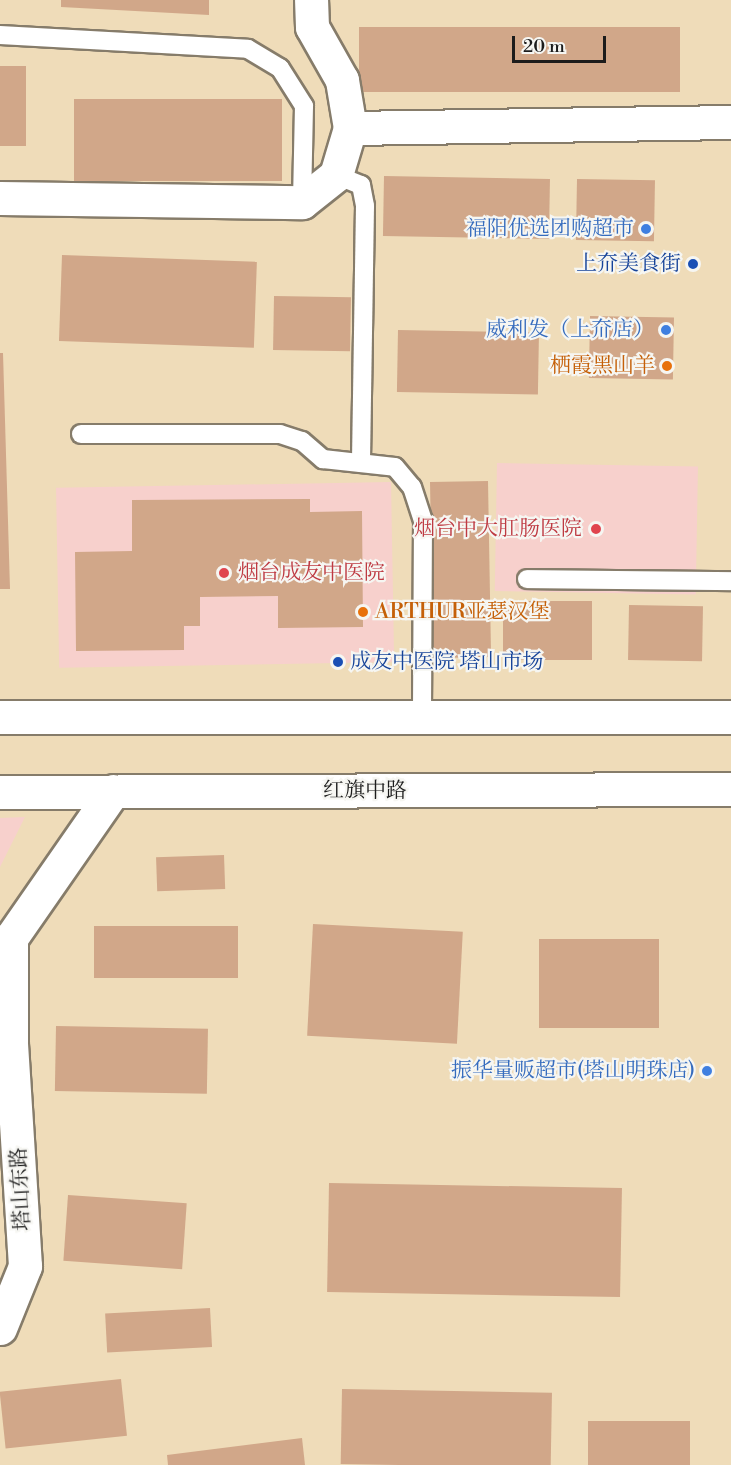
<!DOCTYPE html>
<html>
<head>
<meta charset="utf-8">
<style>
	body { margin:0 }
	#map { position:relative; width:731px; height:1465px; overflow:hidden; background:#efdcb9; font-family:"Libre Bodoni","Noto Serif SC",serif }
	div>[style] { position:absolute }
	.built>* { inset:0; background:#f7d0cc; transform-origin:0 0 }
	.building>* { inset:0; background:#d1a789; transform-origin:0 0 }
	.roads { filter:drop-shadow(2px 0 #867c6a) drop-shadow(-2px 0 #867c6a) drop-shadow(0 2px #867c6a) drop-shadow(0 -2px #867c6a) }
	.service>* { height:18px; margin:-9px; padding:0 9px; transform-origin:9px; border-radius:9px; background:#fff }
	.minor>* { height:33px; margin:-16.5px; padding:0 16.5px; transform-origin:16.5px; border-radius:16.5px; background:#fff }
	.primary>* { height:33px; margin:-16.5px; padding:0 16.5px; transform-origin:16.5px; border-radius:16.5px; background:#fff }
	.dots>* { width:16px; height:16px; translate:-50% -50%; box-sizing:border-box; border:3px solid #f6f6f2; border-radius:50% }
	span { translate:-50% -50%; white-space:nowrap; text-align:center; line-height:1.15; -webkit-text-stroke:4.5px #f6f6f2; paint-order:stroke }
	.shop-label { font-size:21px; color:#366cbe }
	.right { translate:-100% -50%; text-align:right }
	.transit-label { font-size:21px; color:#164399 }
	.left { translate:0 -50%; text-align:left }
	.food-label { font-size:21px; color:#c56008 }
	.health-label { font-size:21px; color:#be3a42 }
	.street-label { font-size:21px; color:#1c1c1c }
	.scale { position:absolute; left:512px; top:36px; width:94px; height:27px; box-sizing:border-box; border:3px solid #1c1c1c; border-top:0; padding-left:8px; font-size:18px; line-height:21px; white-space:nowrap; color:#1c1c1c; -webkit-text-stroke:4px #f6f6f2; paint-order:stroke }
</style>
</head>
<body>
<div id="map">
	<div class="built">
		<i style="left:497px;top:463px;width:201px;height:128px;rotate:1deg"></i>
		<i style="left:391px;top:482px;width:180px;height:335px;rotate:89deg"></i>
		<i style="clip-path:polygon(25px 817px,0 867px,0 818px)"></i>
	</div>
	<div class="building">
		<i style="clip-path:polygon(61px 0,209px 0,209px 15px,61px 7px)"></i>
		<i style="left:359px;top:27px;width:321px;height:65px"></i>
		<i style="left:0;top:66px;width:26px;height:80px"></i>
		<i style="left:74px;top:99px;width:208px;height:82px"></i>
		<i style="left:384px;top:176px;width:166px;height:60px;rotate:1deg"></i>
		<i style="left:577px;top:179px;width:78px;height:61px;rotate:1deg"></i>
		<i style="left:62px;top:255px;width:195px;height:86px;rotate:2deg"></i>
		<i style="left:274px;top:296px;width:77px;height:54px;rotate:1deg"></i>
		<i style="left:590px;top:316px;width:84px;height:62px;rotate:1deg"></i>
		<i style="left:398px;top:330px;width:141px;height:62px;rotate:1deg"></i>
		<i style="clip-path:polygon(0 353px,3px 353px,10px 589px,0 589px)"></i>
		<i style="left:488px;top:481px;width:176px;height:58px;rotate:89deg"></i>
		<i style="clip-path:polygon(310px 499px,310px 512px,362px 511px,363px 627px,278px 628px,278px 596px,200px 597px,200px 626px,184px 626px,184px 650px,76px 651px,75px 552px,132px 551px,132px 500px)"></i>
		<i style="left:503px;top:601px;width:89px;height:59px"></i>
		<i style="left:629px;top:605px;width:74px;height:55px;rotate:1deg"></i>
		<i style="left:224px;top:855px;width:34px;height:68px;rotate:88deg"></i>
		<i style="left:313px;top:924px;width:150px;height:112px;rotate:3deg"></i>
		<i style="left:238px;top:926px;width:52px;height:144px;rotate:90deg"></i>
		<i style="left:539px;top:939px;width:120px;height:89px"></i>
		<i style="left:56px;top:1026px;width:152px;height:65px;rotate:1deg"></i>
		<i style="left:329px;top:1183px;width:293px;height:109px;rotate:1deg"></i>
		<i style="left:68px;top:1195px;width:119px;height:66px;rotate:4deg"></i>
		<i style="left:210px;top:1308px;width:39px;height:105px;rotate:87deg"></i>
		<i style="left:121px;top:1379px;width:57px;height:122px;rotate:84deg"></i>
		<i style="left:342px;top:1389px;width:210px;height:75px;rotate:1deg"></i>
		<i style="left:588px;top:1421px;width:102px;height:44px"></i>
		<i style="clip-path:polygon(302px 1438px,305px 1465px,168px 1465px,167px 1455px)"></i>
	</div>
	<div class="roads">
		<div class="service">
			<i style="left:0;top:35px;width:248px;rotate:3.2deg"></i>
			<i style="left:248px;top:49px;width:37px;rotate:31deg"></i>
			<i style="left:280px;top:68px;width:45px;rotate:57.7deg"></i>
			<i style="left:304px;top:106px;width:96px;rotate:91.2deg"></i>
			<i style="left:336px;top:175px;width:27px;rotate:22deg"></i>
			<i style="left:361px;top:185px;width:21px;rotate:79deg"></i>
			<i style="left:365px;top:206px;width:257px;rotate:90.9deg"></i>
			<i style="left:81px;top:434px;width:199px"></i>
			<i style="left:280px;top:434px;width:23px;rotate:18deg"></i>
			<i style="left:302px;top:441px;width:28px;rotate:41deg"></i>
			<i style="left:323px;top:459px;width:72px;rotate:6.3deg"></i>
			<i style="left:395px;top:467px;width:26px;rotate:50deg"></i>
			<i style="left:412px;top:487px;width:35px;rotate:72deg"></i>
			<i style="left:423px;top:520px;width:197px;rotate:90.3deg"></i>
			<i style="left:527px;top:579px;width:204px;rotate:0.6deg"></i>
		</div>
		<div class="minor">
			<i style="left:350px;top:128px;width:381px;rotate:-0.9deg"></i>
			<i style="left:0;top:198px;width:302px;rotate:0.8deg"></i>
			<i style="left:302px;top:202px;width:43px;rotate:-38.5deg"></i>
			<i style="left:336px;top:175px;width:49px;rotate:-73.4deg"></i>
			<i style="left:350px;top:128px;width:49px;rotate:-99.5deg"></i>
			<i style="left:342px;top:80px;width:61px;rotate:-119.5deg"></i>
			<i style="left:312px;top:27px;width:27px;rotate:-92deg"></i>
			<i style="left:0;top:944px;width:13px;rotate:-29deg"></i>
			<i style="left:11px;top:938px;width:179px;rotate:-55.2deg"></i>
			<i style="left:0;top:1328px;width:67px;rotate:-68deg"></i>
			<i style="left:25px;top:1266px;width:225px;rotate:-93.6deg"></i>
			<i style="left:11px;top:1041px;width:103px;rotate:-90deg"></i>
		</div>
		<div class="primary">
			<i style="left:0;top:717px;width:731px"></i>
			<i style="left:0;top:792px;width:731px;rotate:-0.24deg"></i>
		</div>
	</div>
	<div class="dots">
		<i style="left:646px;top:229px;background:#3f7fe0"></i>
		<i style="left:693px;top:264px;background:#1a4fb4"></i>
		<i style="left:666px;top:330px;background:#3f7fe0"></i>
		<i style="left:667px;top:366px;background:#e8710a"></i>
		<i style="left:596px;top:529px;background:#e0444e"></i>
		<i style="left:224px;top:573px;background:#e0444e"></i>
		<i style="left:363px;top:612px;background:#e8710a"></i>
		<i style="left:338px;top:662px;background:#1a4fb4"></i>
		<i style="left:707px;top:1071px;background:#3f7fe0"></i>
	</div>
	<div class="shop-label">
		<span class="right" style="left:634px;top:229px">福阳优选团购超市</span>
		<span class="right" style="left:654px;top:330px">威利发（上夼店）</span>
		<span class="right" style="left:695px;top:1071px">振华量贩超市(塔山明珠店)</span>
	</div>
	<div class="transit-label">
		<span class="right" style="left:681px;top:264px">上夼美食街</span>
		<span class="left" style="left:350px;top:662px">成友中医院 塔山市场</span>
	</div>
	<div class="food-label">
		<span class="right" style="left:655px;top:366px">栖霞黑山羊</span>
		<span class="left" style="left:375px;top:612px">ARTHUR亚瑟汉堡</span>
	</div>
	<div class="health-label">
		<span class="right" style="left:582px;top:529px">烟台中大肛肠医院</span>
		<span class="left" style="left:238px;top:573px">烟台成友中医院</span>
	</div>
	<div class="street-label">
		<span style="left:365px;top:791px">红旗中路</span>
		<span style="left:21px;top:1189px;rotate:-93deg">塔山东路</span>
	</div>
	<div class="scale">20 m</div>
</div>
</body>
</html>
